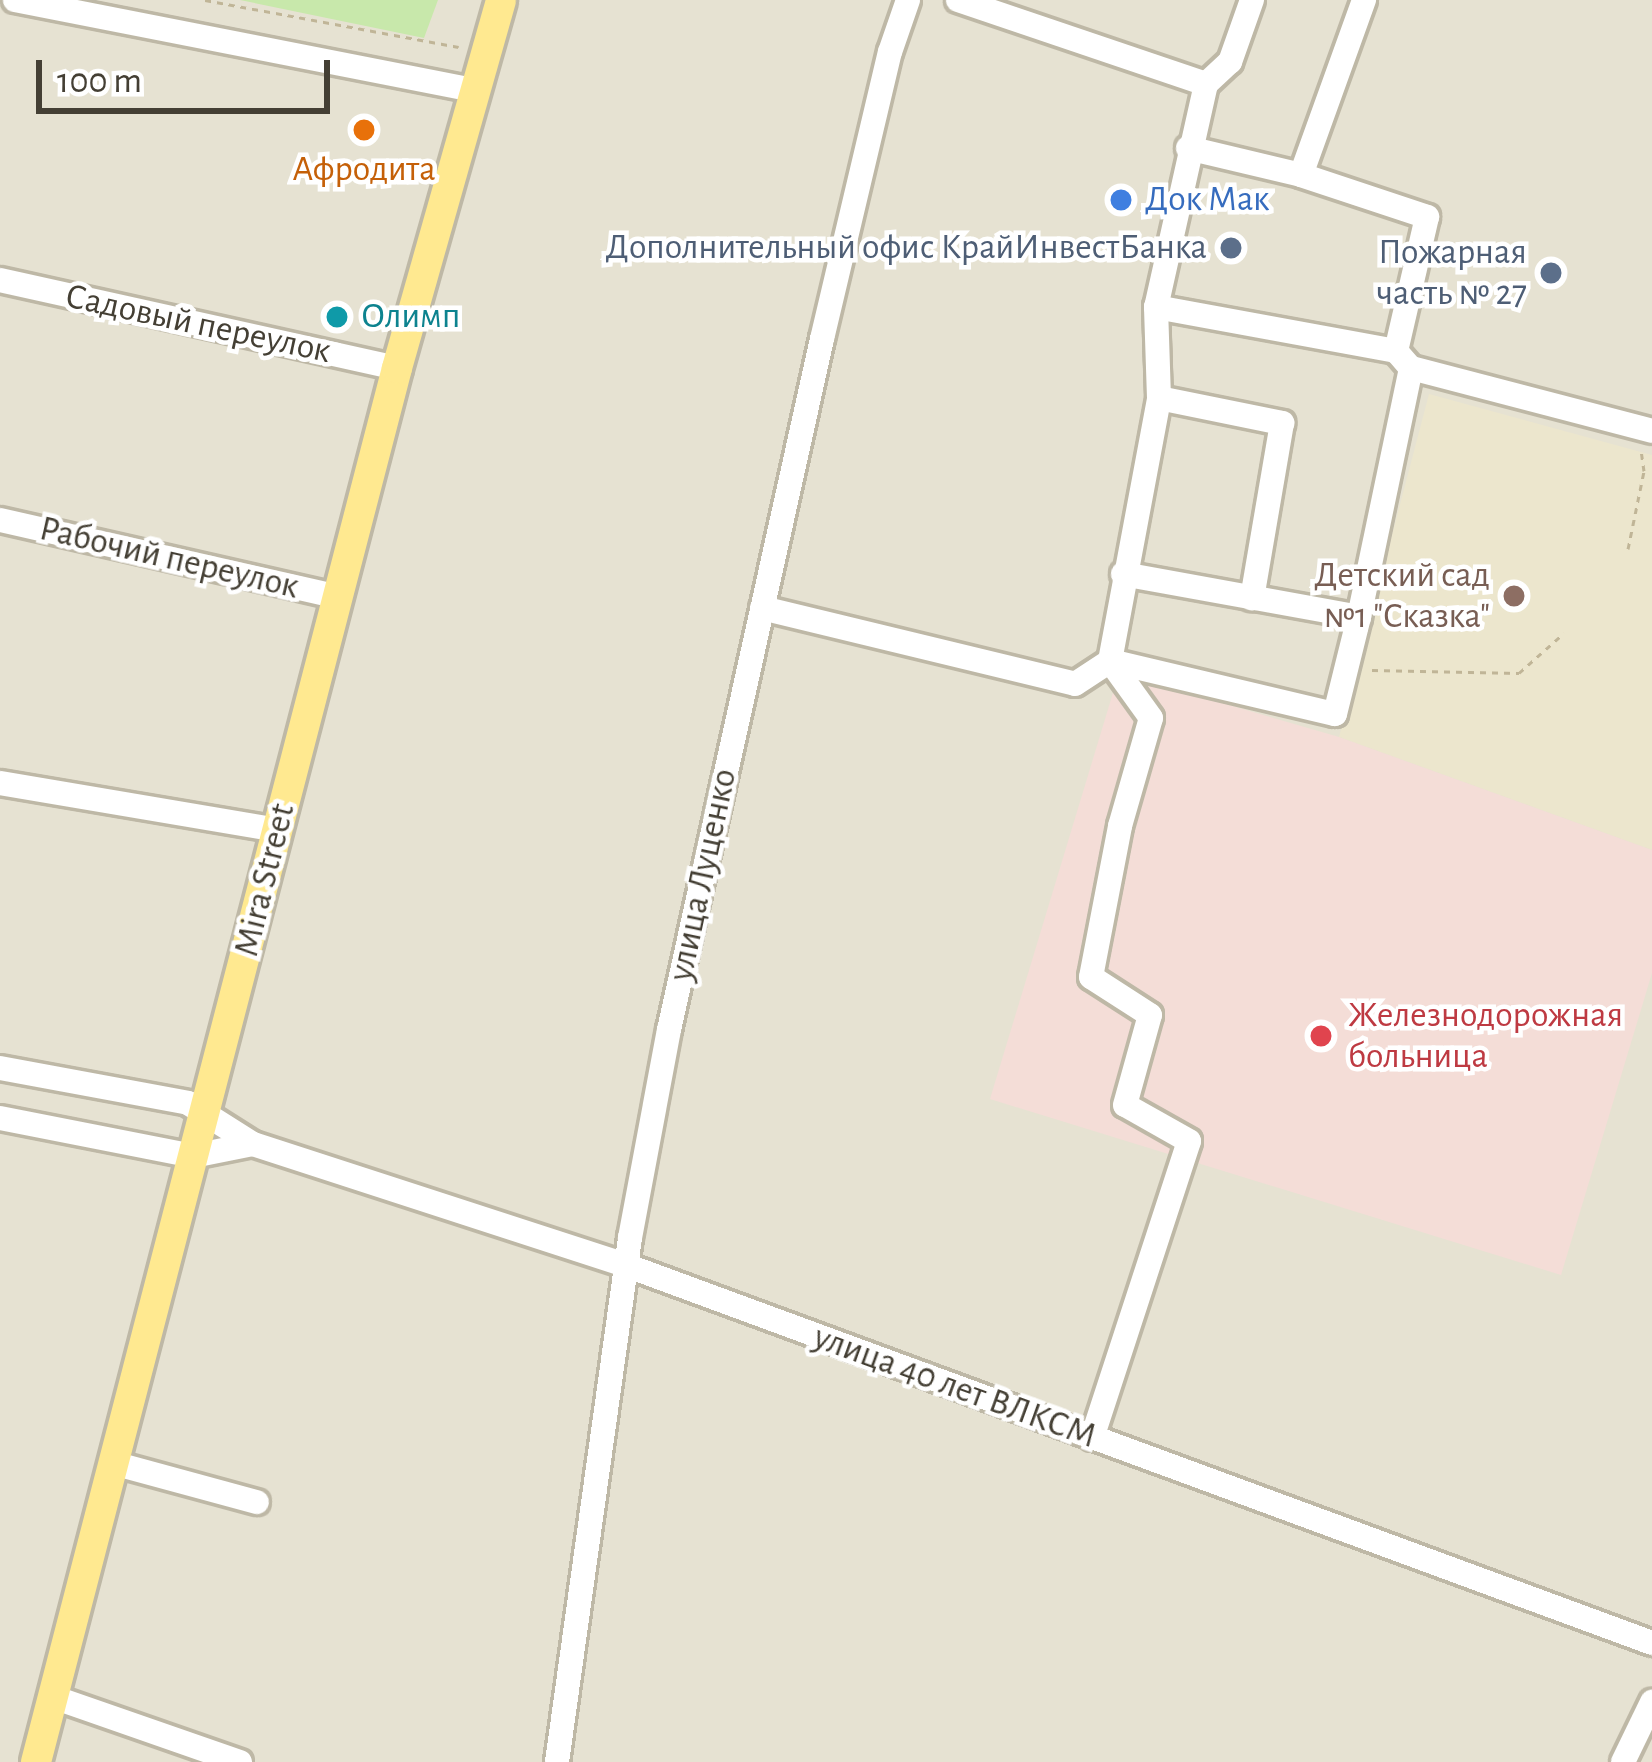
<!DOCTYPE html>
<html>
<head>
<meta charset="utf-8">
<style>
	body { margin:0 }
	#map { position:relative; width:1652px; height:1762px; overflow:hidden; background:#f2efe4; font-family:"Alegreya Sans",sans-serif }
	div>[style] { position:absolute }
	.residential>* { inset:0; background:#e6e2d2; transform-origin:0 0 }
	.education>* { inset:0; background:#ece6cd }
	.medical>* { inset:0; background:#f4ddd7 }
	.green>* { inset:0; background:#c8e8ab }
	.path>* { height:3px; margin-top:-1.5px; transform-origin:0; background:repeating-linear-gradient(90deg,#c0b597 0 6px,transparent 0 12px) }
	.roads { filter:drop-shadow(3px 0 #beb8a6) drop-shadow(-3px 0 #beb8a6) drop-shadow(0 3px #beb8a6) drop-shadow(0 -3px #beb8a6) }
	.minor>* { height:24px; margin:-12px; padding:0 12px; transform-origin:12px; border-radius:12px; background:#fff }
	.major>* { height:30px; margin:-15px; padding:0 15px; transform-origin:15px; border-radius:15px; background:#ffe990 }
	.dots>* { width:33px; height:33px; translate:-50% -50%; box-sizing:border-box; border:6px solid #fff; border-radius:50% }
	span { translate:-50% -50%; white-space:nowrap; text-align:center; line-height:1.15; -webkit-text-stroke:9px #fff; paint-order:stroke }
	.food-label { font-size:36px; color:#c56008 }
	.shop-label { font-size:36px; color:#366cbe }
	.left { translate:0 -50%; text-align:left }
	.service-label { font-size:36px; color:#4e5e75 }
	.right { translate:-100% -50%; text-align:right }
	.culture-label { font-size:36px; color:#0d838f }
	.street-label { font-size:36px; color:#443f34 }
	.education-label { font-size:36px; color:#785e54 }
	.health-label { font-size:36px; color:#be3a42 }
	.scale { position:absolute; left:36px; top:60px; width:294px; height:54px; box-sizing:border-box; border:6px solid #443f34; border-top:0; padding-left:15px; font-size:36px; line-height:42px; white-space:nowrap; color:#443f34; -webkit-text-stroke:9px #fff; paint-order:stroke }
</style>
</head>
<body>
<div id="map">
	<div class="residential">
		<i style="left:0;top:0;width:1652px;height:1762px"></i>
	</div>
	<div class="education">
		<i style="clip-path:polygon(1429px 394px,1652px 455px,1652px 850px,1339px 737px)"></i>
	</div>
	<div class="medical">
		<i style="clip-path:polygon(1119px 673px,1339px 737px,1652px 850px,1652px 973px,1561px 1275px,990px 1099px)"></i>
	</div>
	<div class="green">
		<i style="clip-path:polygon(240px 0,438px 0,424px 38px)"></i>
	</div>
	<div class="path">
		<i style="left:205px;top:0;width:258px;rotate:10.5deg"></i>
		<i style="left:1628px;top:549px;width:80px;rotate:-78.4deg"></i>
		<i style="left:1644px;top:471px;width:21px;rotate:-98deg"></i>
		<i style="left:1372px;top:670px;width:147px;rotate:1.2deg"></i>
		<i style="left:1519px;top:673px;width:60px;rotate:-41.6deg"></i>
	</div>
	<div class="roads">
		<div class="minor">
			<i style="left:15px;top:0;width:468px;rotate:11.1deg"></i>
			<i style="left:958px;top:0;width:262px;rotate:18.7deg"></i>
			<i style="left:1206px;top:84px;width:229px;rotate:102.6deg"></i>
			<i style="left:1156px;top:307px;width:244px;rotate:10.4deg"></i>
			<i style="left:1396px;top:351px;width:23px;rotate:49deg"></i>
			<i style="left:1411px;top:368px;width:249px;rotate:14.6deg"></i>
			<i style="left:1364px;top:0;width:186px;rotate:109.8deg"></i>
			<i style="left:1301px;top:175px;width:133px;rotate:18.4deg"></i>
			<i style="left:1427px;top:217px;width:138px;rotate:103deg"></i>
			<i style="left:1206px;top:84px;width:33px;rotate:-43deg"></i>
			<i style="left:1230px;top:62px;width:66px;rotate:-70.5deg"></i>
			<i style="left:1188px;top:148px;width:116px;rotate:13.4deg"></i>
			<i style="left:0;top:280px;width:407px;rotate:12.5deg"></i>
			<i style="left:1159px;top:398px;width:126px;rotate:11.5deg"></i>
			<i style="left:1282px;top:423px;width:178px;rotate:99.7deg"></i>
			<i style="left:0;top:520px;width:348px;rotate:12.8deg"></i>
			<i style="left:1123px;top:574px;width:240px;rotate:10.3deg"></i>
			<i style="left:1359px;top:617px;width:254px;rotate:-78.2deg"></i>
			<i style="left:762px;top:608px;width:322px;rotate:13.6deg"></i>
			<i style="left:1075px;top:684px;width:42px;rotate:-33.3deg"></i>
			<i style="left:1110px;top:661px;width:231px;rotate:13.3deg"></i>
			<i style="left:1335px;top:714px;width:100px;rotate:-76.1deg"></i>
			<i style="left:1110px;top:661px;width:268px;rotate:-79.4deg"></i>
			<i style="left:1159px;top:398px;width:91px;rotate:-91.9deg"></i>
			<i style="left:0;top:783px;width:281px;rotate:9.6deg"></i>
			<i style="left:0;top:1068px;width:191px;rotate:10.5deg"></i>
			<i style="left:188px;top:1103px;width:77px;rotate:32.2deg"></i>
			<i style="left:253px;top:1144px;width:394px;rotate:18deg"></i>
			<i style="left:628px;top:1266px;width:1091px;rotate:20.21deg"></i>
			<i style="left:0;top:1118px;width:197px;rotate:11.1deg"></i>
			<i style="left:193px;top:1156px;width:61px;rotate:-11.3deg"></i>
			<i style="left:1092px;top:1438px;width:312px;rotate:-71.9deg"></i>
			<i style="left:1189px;top:1141px;width:73px;rotate:-150.6deg"></i>
			<i style="left:1125px;top:1105px;width:93px;rotate:-74.5deg"></i>
			<i style="left:1150px;top:1015px;width:70px;rotate:-147.2deg"></i>
			<i style="left:1091px;top:977px;width:154px;rotate:-79.1deg"></i>
			<i style="left:1120px;top:826px;width:112px;rotate:-74deg"></i>
			<i style="left:1151px;top:718px;width:70px;rotate:-125.7deg"></i>
			<i style="left:113px;top:1463px;width:149px;rotate:15.2deg"></i>
			<i style="left:53px;top:1697px;width:198px;rotate:19.2deg"></i>
			<i style="left:557px;top:1762px;width:529px;rotate:-82.07deg"></i>
			<i style="left:630px;top:1238px;width:212px;rotate:-79.4deg"></i>
			<i style="left:669px;top:1030px;width:708px;rotate:-77.52deg"></i>
			<i style="left:822px;top:339px;width:295px;rotate:-76.7deg"></i>
			<i style="left:890px;top:52px;width:55px;rotate:-70.9deg"></i>
			<i style="left:1623px;top:1762px;width:67px;rotate:-64.2deg"></i>
		</div>
		<div class="major">
			<i style="left:36px;top:1762px;width:1440px;rotate:-75.48deg"></i>
			<i style="left:397px;top:368px;width:382px;rotate:-74.2deg"></i>
		</div>
	</div>
	<div class="dots">
		<i style="left:364px;top:130px;background:#e8710a"></i>
		<i style="left:1121px;top:200px;background:#3f7fe0"></i>
		<i style="left:1231px;top:248px;background:#5c6f8a"></i>
		<i style="left:1551px;top:273px;background:#5c6f8a"></i>
		<i style="left:337px;top:317px;background:#0f9aa8"></i>
		<i style="left:1514px;top:596px;background:#8d6e63"></i>
		<i style="left:1321px;top:1036px;background:#e0444e"></i>
	</div>
	<div class="food-label">
		<span style="left:364px;top:170px">Афродита</span>
	</div>
	<div class="shop-label">
		<span class="left" style="left:1145px;top:200px">Док Мак</span>
	</div>
	<div class="service-label">
		<span class="right" style="left:1207px;top:248px">Дополнительный офис КрайИнвестБанка</span>
		<span class="right" style="left:1527px;top:273px">Пожарная<br>часть № 27</span>
	</div>
	<div class="culture-label">
		<span class="left" style="left:361px;top:317px">Олимп</span>
	</div>
	<div class="street-label">
		<span style="left:198px;top:324px;rotate:12deg">Садовый переулок</span>
		<span style="left:169px;top:558px;rotate:13deg">Рабочий переулок</span>
		<span style="left:703px;top:875px;rotate:-78deg">улица Луценко</span>
		<span style="left:265px;top:880px;rotate:-76deg">Mira Street</span>
		<span style="left:955px;top:1387px;rotate:20deg">улица 40 лет ВЛКСМ</span>
	</div>
	<div class="education-label">
		<span class="right" style="left:1490px;top:596px">Детский сад<br>№1 "Сказка"</span>
	</div>
	<div class="health-label">
		<span class="left" style="left:1348px;top:1036px">Железнодорожная<br>больница</span>
	</div>
	<div class="scale">100 m</div>
</div>
</body>
</html>
